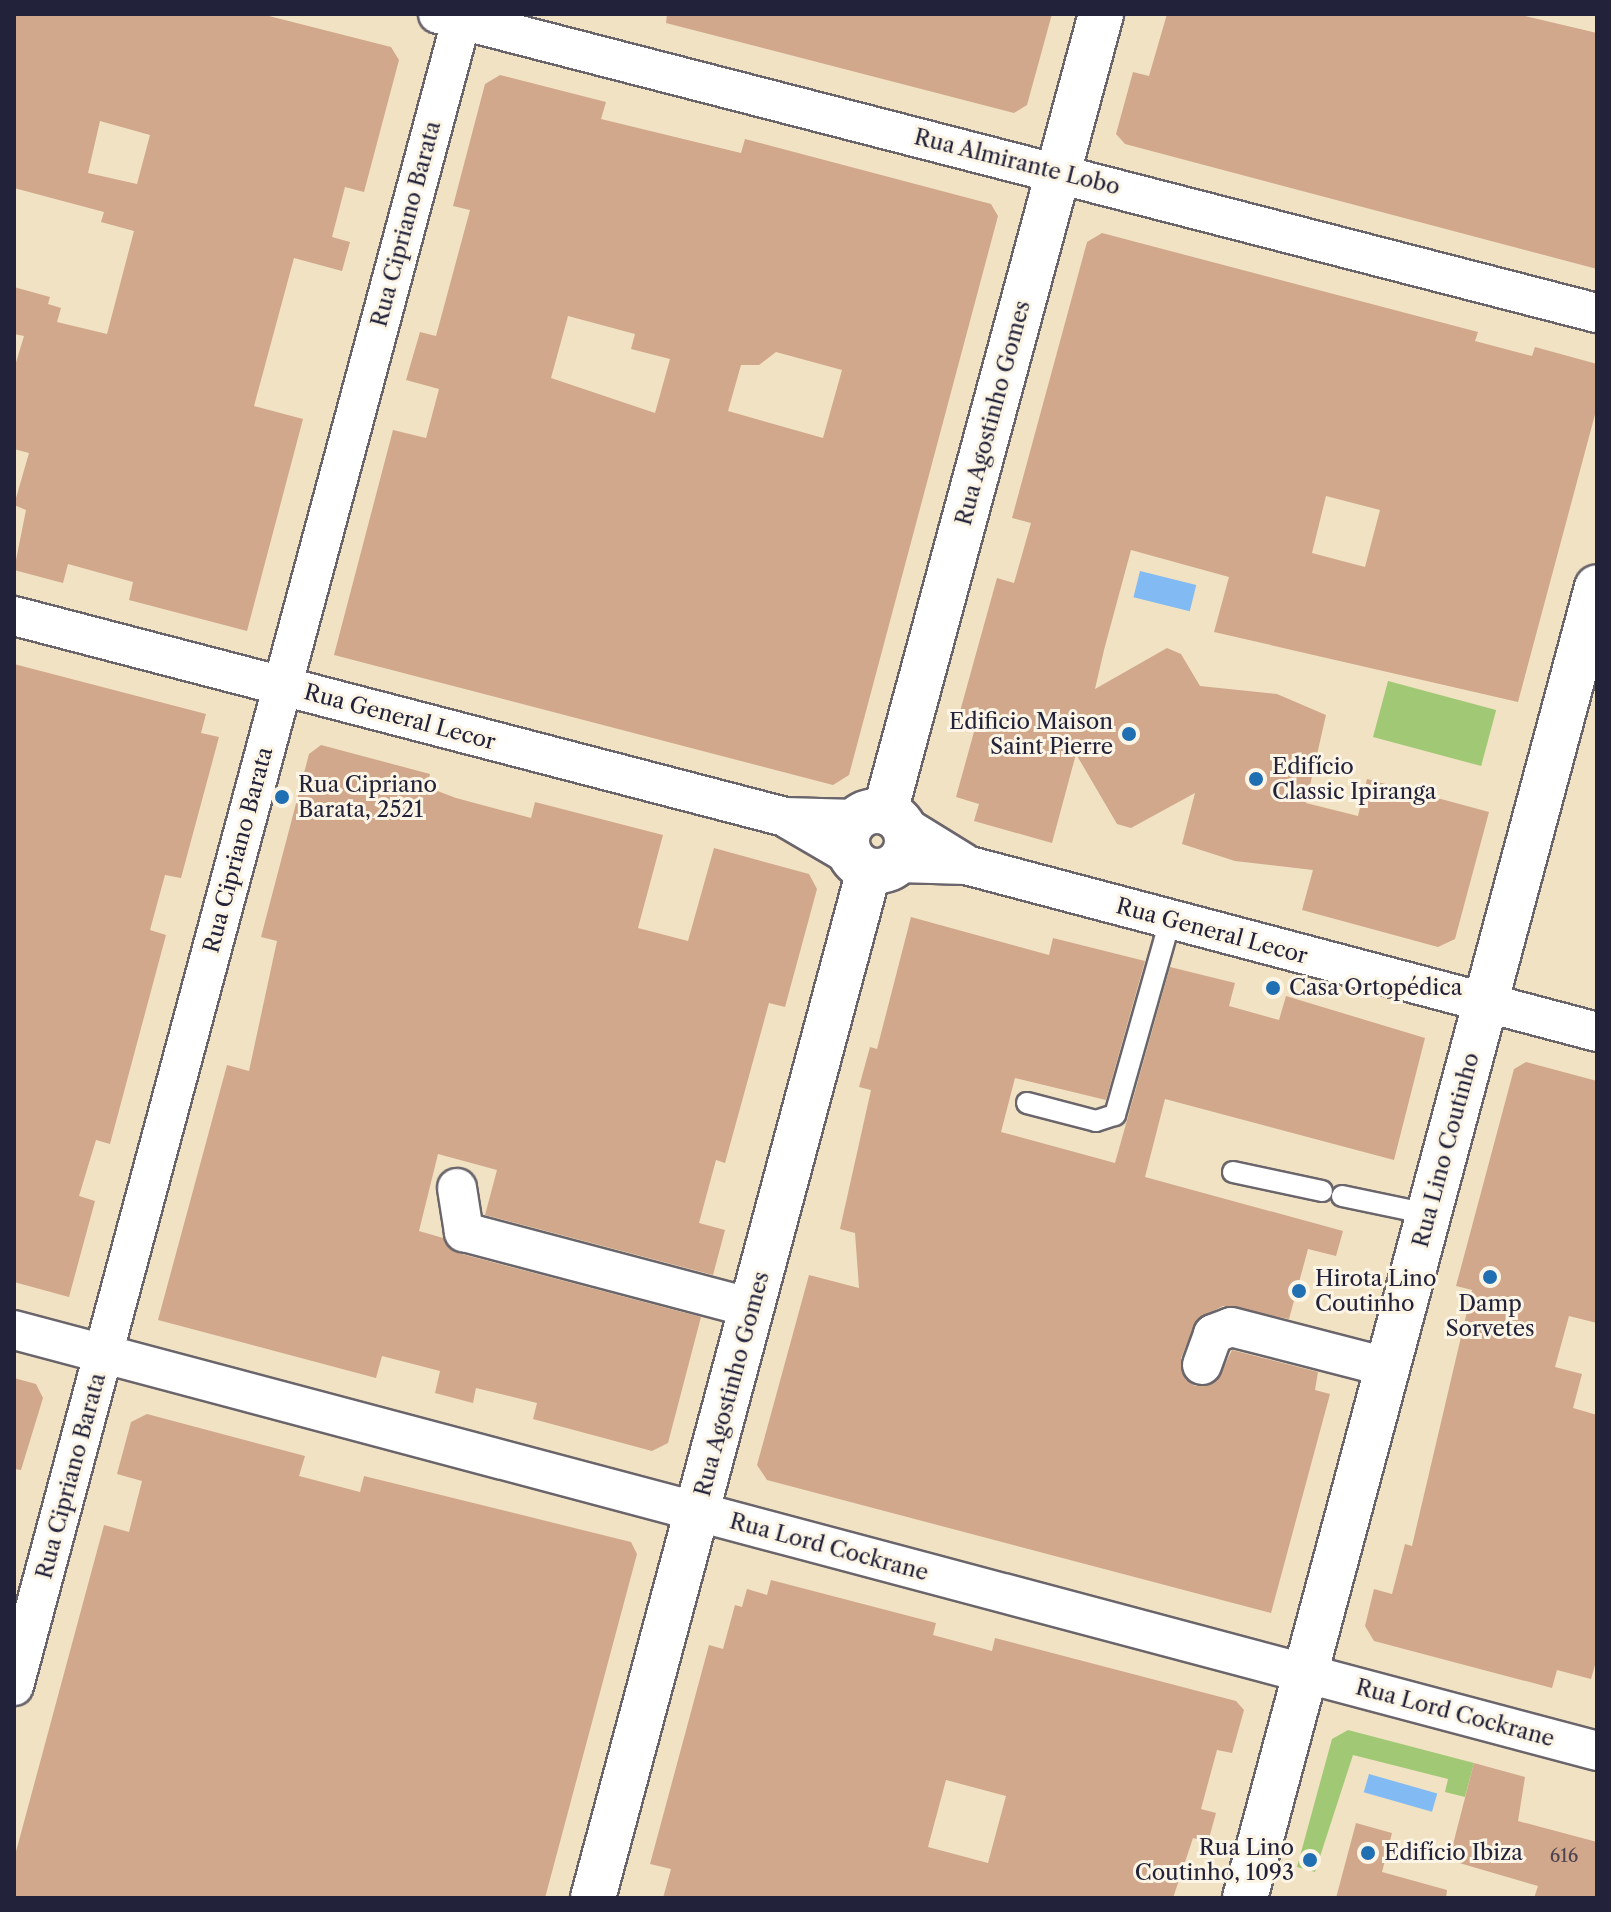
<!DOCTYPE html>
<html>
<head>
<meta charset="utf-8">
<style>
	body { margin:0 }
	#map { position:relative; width:1611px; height:1912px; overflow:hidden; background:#f1e2c3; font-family:"Libre Caslon Text",serif }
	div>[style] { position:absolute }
	.green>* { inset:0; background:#a1c975; transform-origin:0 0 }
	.water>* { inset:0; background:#82baf3; transform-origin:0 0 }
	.building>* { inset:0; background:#d1a88c }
	.roads { filter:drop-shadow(2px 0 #6a656b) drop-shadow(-2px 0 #6a656b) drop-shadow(0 2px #6a656b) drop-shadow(0 -2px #6a656b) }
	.service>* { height:20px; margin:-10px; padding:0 10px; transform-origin:10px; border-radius:10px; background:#fff }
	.minor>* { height:38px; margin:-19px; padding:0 19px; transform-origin:19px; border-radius:19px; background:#fff }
	.tertiary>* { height:44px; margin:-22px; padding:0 22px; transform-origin:22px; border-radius:22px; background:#fff }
	.tertiary>.ring { margin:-22px; padding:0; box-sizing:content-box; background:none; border:44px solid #fff; border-radius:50% }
	.dots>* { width:22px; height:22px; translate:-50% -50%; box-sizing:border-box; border:4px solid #fcf5e5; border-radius:50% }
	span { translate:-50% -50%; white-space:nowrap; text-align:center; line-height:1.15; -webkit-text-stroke:6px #fcf5e5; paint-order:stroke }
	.number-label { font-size:18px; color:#4e444f }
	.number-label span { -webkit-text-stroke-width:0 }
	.street-label { font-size:22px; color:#22223b }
	.poi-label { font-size:22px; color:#22223b }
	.right { translate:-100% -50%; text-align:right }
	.left { translate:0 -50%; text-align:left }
	.frame { position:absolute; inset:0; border:16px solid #22223b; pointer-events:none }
</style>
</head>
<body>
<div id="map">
	<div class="green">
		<i style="left:1388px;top:681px;width:112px;height:58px;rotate:15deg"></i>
		<i style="clip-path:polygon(1348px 1730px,1474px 1763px,1465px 1797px,1445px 1792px,1448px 1779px,1353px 1755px,1315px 1872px,1297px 1867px,1332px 1739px)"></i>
	</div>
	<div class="water">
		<i style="left:1140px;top:571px;width:58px;height:27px;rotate:14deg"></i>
		<i style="left:1369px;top:1774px;width:71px;height:19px;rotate:16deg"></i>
	</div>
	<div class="building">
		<i style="clip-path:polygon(evenodd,14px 14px,261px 14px,391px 47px,399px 60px,364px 192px,345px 187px,332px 237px,350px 242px,342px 271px,294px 258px,254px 406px,303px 419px,247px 631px,129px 600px,133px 582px,68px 564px,63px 583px,14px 570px,26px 510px,14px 505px,29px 453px,14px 449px,14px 369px,24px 336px,14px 334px,14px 287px,50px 297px,48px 304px,61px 308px,57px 322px,107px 334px,134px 231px,101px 222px,104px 212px,14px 188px,14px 14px,100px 121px,150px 135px,137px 184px,88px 173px,100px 121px)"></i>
		<i style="clip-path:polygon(667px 14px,1052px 14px,1027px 105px,1014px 113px,666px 23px)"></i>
		<i style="clip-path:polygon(1167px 14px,1517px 14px,1597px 33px,1597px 269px,1125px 144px,1116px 134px,1133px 72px,1149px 76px)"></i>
		<i style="clip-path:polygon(evenodd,500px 75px,606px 102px,601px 119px,741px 153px,745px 139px,991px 204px,998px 216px,849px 775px,833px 785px,334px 655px,393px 430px,426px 438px,439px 389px,406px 380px,420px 332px,436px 336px,470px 210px,453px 206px,485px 84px,500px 75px,568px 316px,635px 334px,631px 349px,670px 359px,655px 413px,551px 378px,568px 316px,500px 75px,776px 352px,842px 370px,823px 438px,728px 411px,741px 365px,759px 365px,776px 352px)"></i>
		<i style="clip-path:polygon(evenodd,1102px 233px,1478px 332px,1475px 341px,1532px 356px,1535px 347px,1597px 364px,1597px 407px,1518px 702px,1214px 632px,1229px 577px,1131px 550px,1104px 650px,1095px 689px,1167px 648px,1181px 654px,1200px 686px,1277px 694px,1326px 715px,1306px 803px,1358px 816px,1367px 779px,1489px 812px,1455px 939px,1438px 947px,1302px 910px,1313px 870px,1235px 861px,1182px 844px,1195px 793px,1131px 828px,1117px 824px,1076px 754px,1052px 843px,974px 821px,979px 804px,956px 797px,977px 721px,959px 715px,997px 578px,1014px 583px,1031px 523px,1012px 518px,1087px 242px,1102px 233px,1326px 496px,1380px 510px,1365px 567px,1312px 553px,1326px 496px)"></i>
		<i style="clip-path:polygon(14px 664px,206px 714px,201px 733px,219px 737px,181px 878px,165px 875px,150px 930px,166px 935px,110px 1144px,96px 1140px,79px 1196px,95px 1201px,69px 1297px,14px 1282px)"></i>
		<i style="clip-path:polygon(321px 745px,430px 774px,427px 787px,456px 798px,531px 818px,535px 802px,663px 835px,638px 928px,688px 941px,714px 848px,809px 874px,817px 889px,785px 1007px,769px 1003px,725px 1163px,716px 1160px,699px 1223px,725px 1230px,713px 1275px,485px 1215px,497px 1170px,438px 1154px,419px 1231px,443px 1238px,458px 1253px,701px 1317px,668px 1443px,652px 1451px,533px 1419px,537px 1403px,476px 1388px,473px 1403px,435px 1393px,440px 1371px,382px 1356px,376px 1378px,158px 1320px,227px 1065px,249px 1071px,277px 941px,261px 937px,309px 754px)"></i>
		<i style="clip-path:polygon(911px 917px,1049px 955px,1053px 938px,1145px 961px,1106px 1100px,1015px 1078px,1001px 1132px,1115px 1163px,1170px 967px,1235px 983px,1229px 1006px,1279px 1020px,1286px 996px,1425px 1038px,1394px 1160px,1165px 1099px,1145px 1177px,1343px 1231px,1336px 1256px,1308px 1249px,1289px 1319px,1223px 1306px,1197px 1319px,1181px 1358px,1185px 1379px,1195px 1386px,1217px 1381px,1232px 1350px,1318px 1372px,1315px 1390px,1330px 1394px,1271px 1613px,767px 1480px,757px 1465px,809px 1275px,859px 1288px,855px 1233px,840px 1229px,871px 1090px,859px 1087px,870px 1047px,877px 1049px)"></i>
		<i style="clip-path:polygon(1526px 1062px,1597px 1081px,1597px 1323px,1569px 1316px,1555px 1367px,1582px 1374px,1573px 1408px,1597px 1415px,1597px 1658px,1591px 1679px,1557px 1670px,1552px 1688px,1374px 1641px,1365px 1626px,1374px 1589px,1392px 1594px,1405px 1544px,1412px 1546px,1472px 1290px,1456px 1286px,1514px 1069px)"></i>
		<i style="clip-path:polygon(14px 1378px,36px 1384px,43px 1398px,21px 1470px,14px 1469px)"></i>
		<i style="clip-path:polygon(147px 1414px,305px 1456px,299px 1476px,360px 1492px,364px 1476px,631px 1542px,637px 1554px,545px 1898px,14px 1898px,14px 1859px,104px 1525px,129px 1532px,142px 1481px,117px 1474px,131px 1422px)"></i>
		<i style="clip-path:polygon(evenodd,771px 1580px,936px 1623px,933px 1635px,992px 1651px,995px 1638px,1236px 1701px,1244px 1710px,1232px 1753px,1217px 1750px,1201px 1809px,1216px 1813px,1208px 1842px,1193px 1838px,1173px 1898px,663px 1898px,671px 1869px,650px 1864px,709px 1645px,723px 1649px,735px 1605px,742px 1607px,747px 1589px,767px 1595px,771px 1580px,946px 1780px,1006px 1796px,988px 1863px,928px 1847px,946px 1780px)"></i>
		<i style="clip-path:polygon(1474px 1763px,1525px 1777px,1518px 1821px,1597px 1842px,1597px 1898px,1534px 1898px,1538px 1886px,1449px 1860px)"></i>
		<i style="clip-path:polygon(1356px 1823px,1392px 1833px,1382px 1872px,1447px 1890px,1446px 1898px,1336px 1898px)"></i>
	</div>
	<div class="roads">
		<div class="service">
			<i style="left:1027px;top:1103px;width:71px;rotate:14.6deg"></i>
			<i style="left:1096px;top:1121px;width:20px;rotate:-18deg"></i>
			<i style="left:1115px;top:1115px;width:203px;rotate:-74.2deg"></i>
			<i style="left:1233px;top:1172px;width:91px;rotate:12.1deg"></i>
			<i style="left:1342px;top:1196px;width:88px;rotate:11.8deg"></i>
		</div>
		<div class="minor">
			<i style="left:438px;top:14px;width:1197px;rotate:14.47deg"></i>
			<i style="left:14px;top:616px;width:797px;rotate:14.61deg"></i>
			<i style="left:785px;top:817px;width:70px;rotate:1.6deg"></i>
			<i style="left:788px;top:819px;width:73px;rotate:30.4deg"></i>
			<i style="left:904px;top:826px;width:70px;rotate:31.7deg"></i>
			<i style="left:899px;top:863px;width:67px;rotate:1.7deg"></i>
			<i style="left:966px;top:865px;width:653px;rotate:14.82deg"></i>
			<i style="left:457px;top:1188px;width:45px;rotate:81deg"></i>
			<i style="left:464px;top:1232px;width:297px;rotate:14.8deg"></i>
			<i style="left:14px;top:1330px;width:1638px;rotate:14.89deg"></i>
			<i style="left:1202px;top:1365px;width:33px;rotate:-70deg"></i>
			<i style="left:1213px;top:1334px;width:19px;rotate:-21deg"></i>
			<i style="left:1231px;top:1327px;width:161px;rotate:14.4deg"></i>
			<i style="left:14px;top:1686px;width:1731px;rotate:-74.97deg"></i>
		</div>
		<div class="tertiary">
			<i class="ring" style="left:847px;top:811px;width:16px;height:16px"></i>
			<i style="left:885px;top:812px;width:827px;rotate:-74.85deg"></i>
			<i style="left:593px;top:1898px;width:1064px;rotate:-74.97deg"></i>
			<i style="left:1245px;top:1898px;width:1357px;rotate:-74.97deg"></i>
		</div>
	</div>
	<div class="dots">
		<i style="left:1129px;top:734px;background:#1f6fb2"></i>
		<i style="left:1256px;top:779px;background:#1f6fb2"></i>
		<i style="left:282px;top:797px;background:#1f6fb2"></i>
		<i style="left:1273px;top:988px;background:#1f6fb2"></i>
		<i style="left:1490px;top:1277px;background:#1f6fb2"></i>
		<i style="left:1299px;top:1291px;background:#1f6fb2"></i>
		<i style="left:1368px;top:1853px;background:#1f6fb2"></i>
		<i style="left:1310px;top:1860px;background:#1f6fb2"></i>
	</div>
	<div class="number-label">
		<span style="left:1564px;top:1856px">616</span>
	</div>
	<div class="street-label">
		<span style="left:1017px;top:162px;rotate:14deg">Rua Almirante Lobo</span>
		<span style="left:406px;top:224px;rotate:-75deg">Rua Cipriano Barata</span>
		<span style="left:993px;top:413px;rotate:-75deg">Rua Agostinho Gomes</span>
		<span style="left:400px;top:717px;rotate:15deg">Rua General Lecor</span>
		<span style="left:238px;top:850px;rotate:-75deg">Rua Cipriano Barata</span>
		<span style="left:1212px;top:931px;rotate:15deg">Rua General Lecor</span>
		<span style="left:1446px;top:1150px;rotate:-75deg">Rua Lino Coutinho</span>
		<span style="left:732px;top:1384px;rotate:-75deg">Rua Agostinho Gomes</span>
		<span style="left:71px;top:1476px;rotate:-75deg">Rua Cipriano Barata</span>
		<span style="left:829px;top:1547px;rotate:15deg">Rua Lord Cockrane</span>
		<span style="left:1455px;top:1713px;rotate:15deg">Rua Lord Cockrane</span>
	</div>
	<div class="poi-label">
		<span class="right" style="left:1113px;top:734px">Edificio Maison<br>Saint Pierre</span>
		<span class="left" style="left:1272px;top:779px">Edifício<br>Classic Ipiranga</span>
		<span class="left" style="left:298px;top:797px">Rua Cipriano<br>Barata, 2521</span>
		<span class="left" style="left:1289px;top:988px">Casa Ortopédica</span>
		<span class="left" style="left:1315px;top:1291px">Hirota Lino<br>Coutinho</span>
		<span style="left:1490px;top:1316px">Damp<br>Sorvetes</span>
		<span class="right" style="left:1294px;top:1860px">Rua Lino<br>Coutinho, 1093</span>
		<span class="left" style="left:1384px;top:1853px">Edifício Ibiza</span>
	</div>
	<div class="frame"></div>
</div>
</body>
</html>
